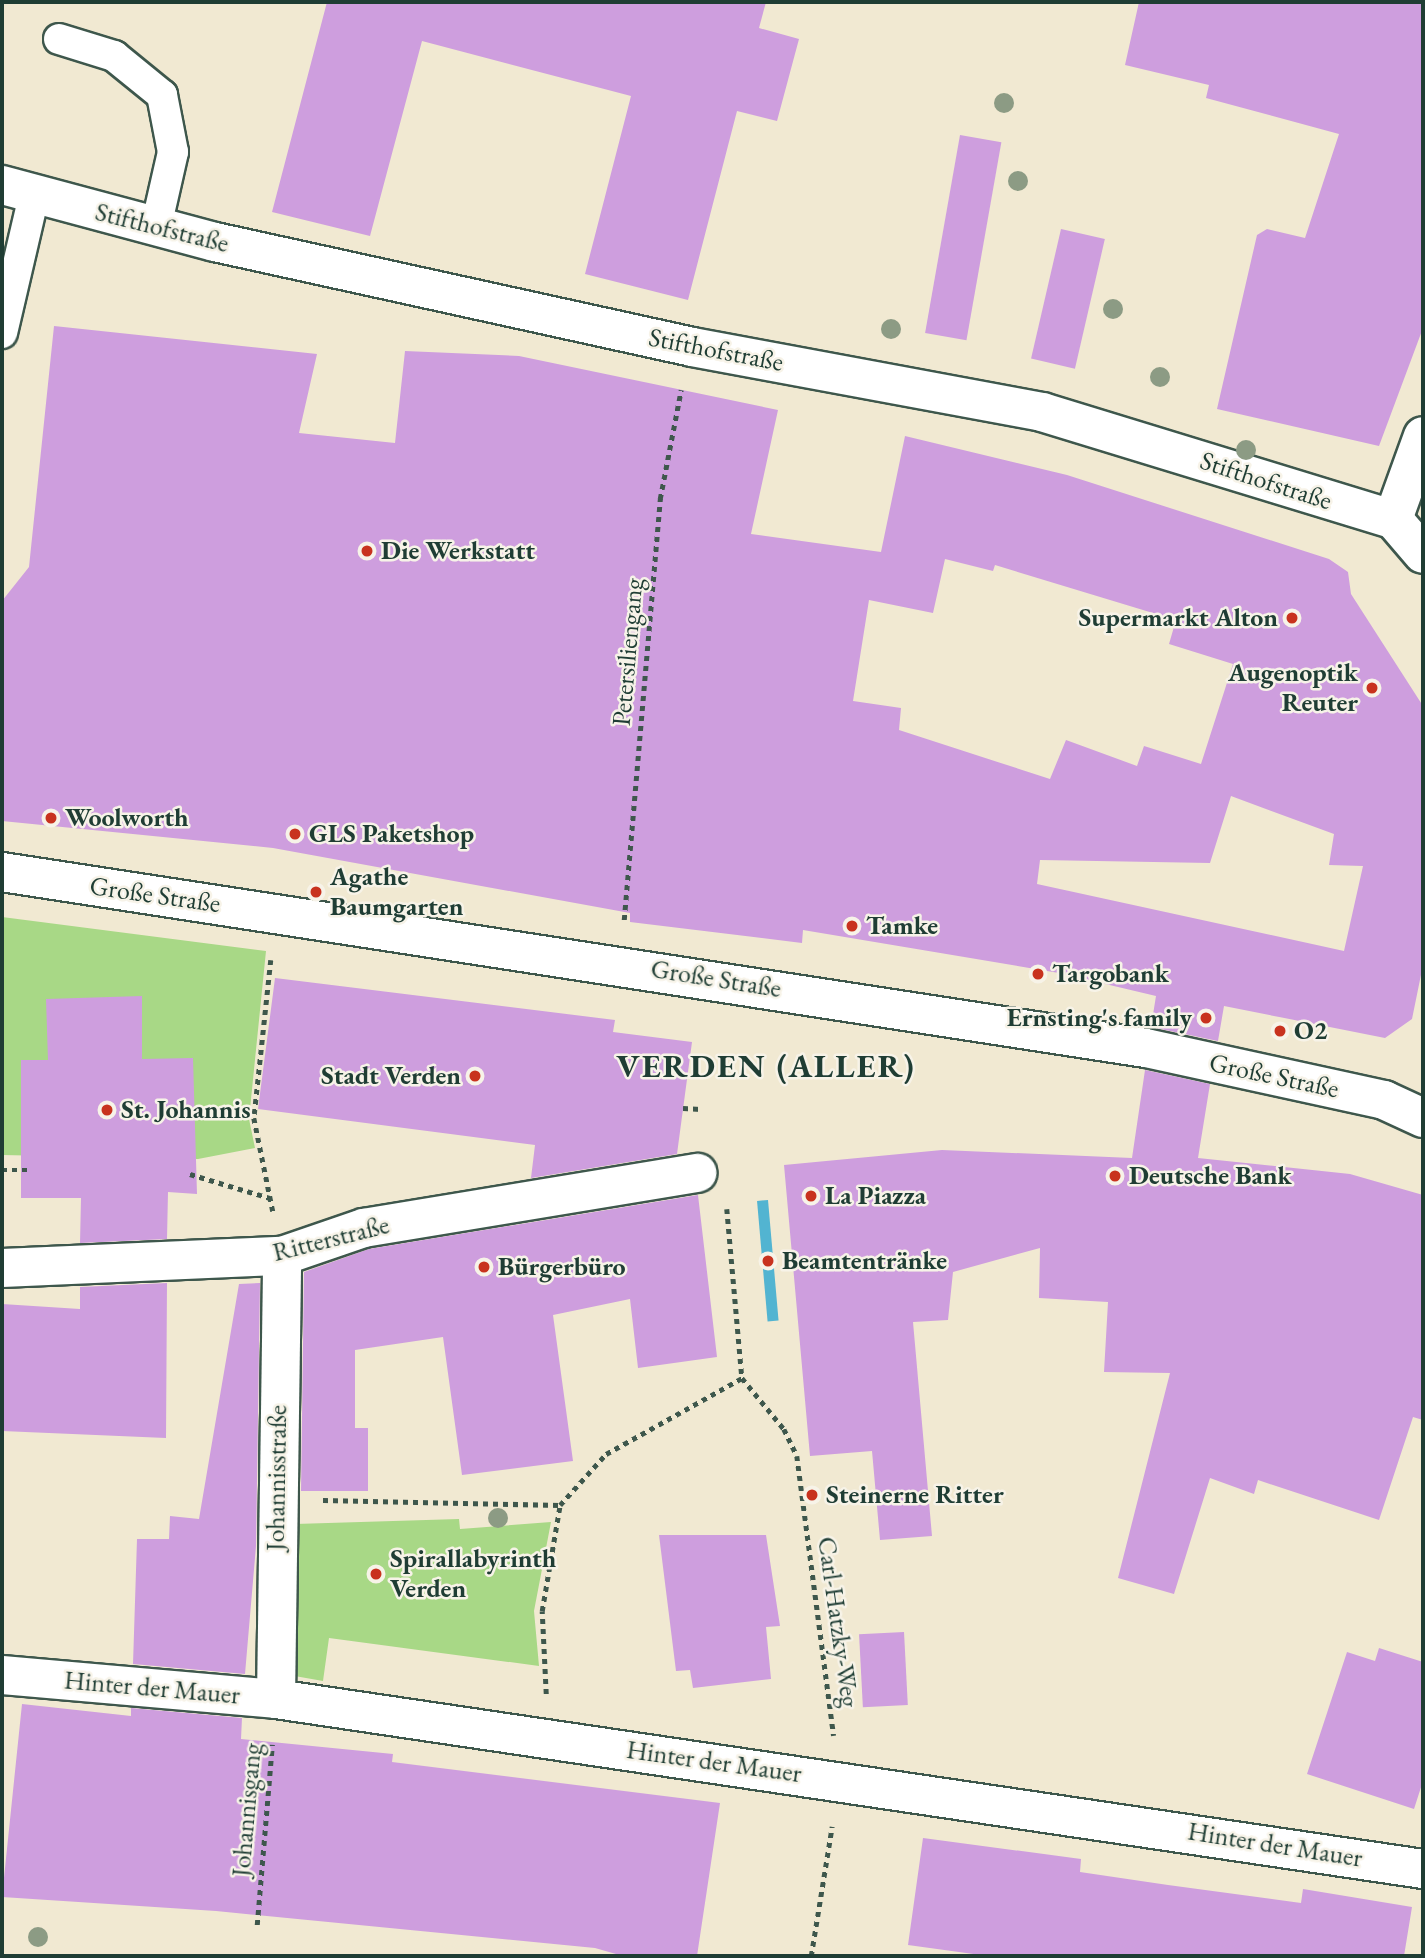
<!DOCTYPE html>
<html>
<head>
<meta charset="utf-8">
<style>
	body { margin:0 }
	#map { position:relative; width:1425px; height:1958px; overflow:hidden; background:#f1e9d2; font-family:"EB Garamond",serif }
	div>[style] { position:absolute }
	.green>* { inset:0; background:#a8d886 }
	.water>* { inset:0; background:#52b4d1; transform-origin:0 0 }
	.building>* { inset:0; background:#ce9ede; transform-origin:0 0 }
	.path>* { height:4.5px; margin-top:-2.25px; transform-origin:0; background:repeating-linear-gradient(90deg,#3e574c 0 5px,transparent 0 10px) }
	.roads { filter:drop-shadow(2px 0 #3e574c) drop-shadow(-2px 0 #3e574c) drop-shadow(0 2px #3e574c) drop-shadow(0 -2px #3e574c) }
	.service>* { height:30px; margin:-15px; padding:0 15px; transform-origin:15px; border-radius:15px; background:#fff }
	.pedestrian>* { height:38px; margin:-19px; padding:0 19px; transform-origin:19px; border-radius:19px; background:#fff }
	.minor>* { height:38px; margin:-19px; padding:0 19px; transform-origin:19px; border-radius:19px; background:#fff }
	.trees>* { width:20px; height:20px; margin:-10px; border-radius:50%; background:#8c9b84 }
	.dots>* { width:19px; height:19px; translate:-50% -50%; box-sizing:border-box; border:4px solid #f7f3e8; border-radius:50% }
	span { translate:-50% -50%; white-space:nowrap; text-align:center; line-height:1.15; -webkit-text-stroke:5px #f7f3e8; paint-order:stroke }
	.street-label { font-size:26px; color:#1f3d34 }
	.poi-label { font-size:26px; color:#1f3d34; font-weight:700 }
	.left { translate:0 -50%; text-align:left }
	.right { translate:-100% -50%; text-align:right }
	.district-label { font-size:33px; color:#1f3d34; font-weight:700; letter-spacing:2px }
	.frame { position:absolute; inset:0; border:4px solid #1f3d34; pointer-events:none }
</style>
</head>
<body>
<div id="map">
	<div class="green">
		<i style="clip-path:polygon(2px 917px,266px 951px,249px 1119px,255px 1148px,198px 1159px,2px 1155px)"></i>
		<i style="clip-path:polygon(459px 1519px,460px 1529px,551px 1522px,534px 1611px,539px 1666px,329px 1638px,323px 1681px,289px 1675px,295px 1524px)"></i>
	</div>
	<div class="water">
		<i style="left:768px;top:1200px;width:121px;height:11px;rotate:85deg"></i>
	</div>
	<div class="building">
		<i style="clip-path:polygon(327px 2px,766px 2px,759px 28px,799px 39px,777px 121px,737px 111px,688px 300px,585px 274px,631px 96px,422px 41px,370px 236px,272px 212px)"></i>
		<i style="clip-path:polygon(1139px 2px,1423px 2px,1423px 328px,1379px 446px,1217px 409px,1257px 235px,1267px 229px,1305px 238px,1339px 134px,1206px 98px,1209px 85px,1125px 65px)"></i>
		<i style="left:960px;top:135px;width:42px;height:201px;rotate:10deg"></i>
		<i style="left:1061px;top:229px;width:45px;height:133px;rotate:13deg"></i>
		<i style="clip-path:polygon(evenodd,54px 326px,317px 354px,299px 433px,395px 443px,405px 351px,519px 356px,778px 410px,751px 534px,881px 552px,905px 436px,1067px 475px,1329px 559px,1348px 572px,1351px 594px,1423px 706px,1423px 965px,1412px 1019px,1385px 1038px,1224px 1006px,1218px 1041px,1151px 1027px,1156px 996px,1059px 973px,803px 930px,802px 943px,630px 922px,630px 913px,273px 848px,2px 821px,2px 601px,29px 567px,54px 326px,945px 559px,993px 571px,995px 565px,1176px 620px,1169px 644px,1233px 664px,1201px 764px,1144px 746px,1137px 766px,1066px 740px,1050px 779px,899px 730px,901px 708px,853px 701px,869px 600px,933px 613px,945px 559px,54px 326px,1231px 796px,1334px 834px,1329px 865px,1363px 866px,1344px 951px,1037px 884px,1040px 860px,1210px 863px,1231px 796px)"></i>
		<i style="clip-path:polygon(275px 978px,615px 1020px,613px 1032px,692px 1042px,677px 1154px,531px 1178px,535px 1145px,258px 1109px)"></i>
		<i style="clip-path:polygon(142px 996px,142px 1059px,193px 1058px,197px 1194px,168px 1192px,167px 1239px,80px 1243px,81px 1198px,21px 1198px,21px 1060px,48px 1060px,46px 999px)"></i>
		<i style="clip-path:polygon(1145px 1070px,1210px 1084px,1198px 1158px,1350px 1174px,1423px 1195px,1423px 1420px,1413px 1417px,1379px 1520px,1258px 1480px,1254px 1494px,1210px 1478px,1174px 1594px,1118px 1578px,1170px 1373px,1104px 1372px,1108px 1302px,1039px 1298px,1040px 1248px,953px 1272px,948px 1320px,913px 1322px,932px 1536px,880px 1540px,872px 1451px,810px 1456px,784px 1165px,942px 1150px,1132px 1158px)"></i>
		<i style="clip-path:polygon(698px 1195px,717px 1357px,638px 1368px,630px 1299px,553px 1315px,573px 1461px,462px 1475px,443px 1337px,355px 1350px,355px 1428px,368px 1428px,368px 1491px,301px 1491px,304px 1272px,369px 1249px)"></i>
		<i style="clip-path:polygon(167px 1283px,166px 1438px,2px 1431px,2px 1304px,80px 1309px,80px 1287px)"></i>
		<i style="clip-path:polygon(260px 1283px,256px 1546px,245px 1674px,133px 1664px,137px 1539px,169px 1539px,170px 1516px,199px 1519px,239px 1284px)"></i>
		<i style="clip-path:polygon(659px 1535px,766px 1535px,780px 1626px,766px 1627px,771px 1679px,693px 1688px,690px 1670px,676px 1671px)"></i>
		<i style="left:904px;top:1632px;width:73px;height:45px;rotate:87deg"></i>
		<i style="clip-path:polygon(1379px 1648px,1423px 1662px,1423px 1781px,1414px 1809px,1307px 1774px,1347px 1652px,1375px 1661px)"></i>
		<i style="clip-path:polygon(22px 1704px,131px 1716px,131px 1708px,242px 1718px,241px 1739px,393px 1754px,392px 1762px,720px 1803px,697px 1956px,623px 1956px,595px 1948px,216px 1911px,2px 1897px)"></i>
		<i style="clip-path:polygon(923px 1838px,1081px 1859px,1080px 1872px,1168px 1885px,1301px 1903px,1303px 1889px,1412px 1907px,1404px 1956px,988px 1956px,908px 1945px)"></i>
	</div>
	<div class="path">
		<i style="left:624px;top:920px;width:423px;rotate:-85.1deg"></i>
		<i style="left:660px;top:499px;width:111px;rotate:-79.1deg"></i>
		<i style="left:271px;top:960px;width:159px;rotate:96.1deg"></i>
		<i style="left:254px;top:1118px;width:95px;rotate:78.5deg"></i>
		<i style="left:683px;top:1108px;width:18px;rotate:3deg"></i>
		<i style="left:2px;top:1170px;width:26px"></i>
		<i style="left:190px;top:1174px;width:84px;rotate:16.7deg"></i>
		<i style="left:727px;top:1209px;width:170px;rotate:84.9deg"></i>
		<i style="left:742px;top:1378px;width:66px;rotate:50.5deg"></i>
		<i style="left:784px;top:1429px;width:30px;rotate:64deg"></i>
		<i style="left:797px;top:1456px;width:282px;rotate:82.5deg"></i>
		<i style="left:323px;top:1500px;width:237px;rotate:1.2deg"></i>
		<i style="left:546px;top:1694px;width:83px;rotate:-92.8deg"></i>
		<i style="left:542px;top:1611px;width:108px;rotate:-80.4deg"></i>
		<i style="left:560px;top:1505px;width:69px;rotate:-48deg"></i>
		<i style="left:606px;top:1454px;width:156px;rotate:-29.2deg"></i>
		<i style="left:257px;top:1925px;width:181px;rotate:-85.2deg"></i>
		<i style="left:811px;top:1956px;width:131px;rotate:-80.8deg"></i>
	</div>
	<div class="roads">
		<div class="service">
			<i style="left:59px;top:39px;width:58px;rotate:17.2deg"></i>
			<i style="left:114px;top:56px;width:62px;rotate:39.1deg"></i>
			<i style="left:162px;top:95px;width:58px;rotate:79.1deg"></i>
			<i style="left:173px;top:152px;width:77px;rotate:102.8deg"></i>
			<i style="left:2px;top:333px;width:142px;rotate:-76.9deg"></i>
		</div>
		<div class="pedestrian">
			<i style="left:2px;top:872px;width:1157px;rotate:8.75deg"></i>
			<i style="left:1146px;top:1048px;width:244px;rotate:12.3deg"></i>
			<i style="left:1384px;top:1100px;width:43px;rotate:24.8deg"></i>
		</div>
		<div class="minor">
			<i style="left:2px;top:185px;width:220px;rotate:15deg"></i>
			<i style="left:215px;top:242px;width:488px;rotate:12.4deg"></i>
			<i style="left:692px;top:347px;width:356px;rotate:10.5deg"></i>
			<i style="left:1042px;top:412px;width:367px;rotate:17deg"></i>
			<i style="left:1393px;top:519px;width:88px;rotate:-70.1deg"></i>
			<i style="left:1393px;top:519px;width:46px;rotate:49.4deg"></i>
			<i style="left:2px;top:1268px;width:280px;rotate:-2.5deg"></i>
			<i style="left:282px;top:1256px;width:87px;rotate:-18.9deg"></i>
			<i style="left:364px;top:1228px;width:338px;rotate:-9.4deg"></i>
			<i style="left:2px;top:1675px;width:275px;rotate:5deg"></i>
			<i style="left:276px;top:1699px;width:1160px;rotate:8.43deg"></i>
			<i style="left:276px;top:1699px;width:443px;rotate:-89.2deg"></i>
		</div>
	</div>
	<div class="trees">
		<i style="left:1004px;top:103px"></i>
		<i style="left:1018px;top:181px"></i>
		<i style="left:1113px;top:309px"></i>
		<i style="left:891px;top:329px"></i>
		<i style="left:1160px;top:377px"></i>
		<i style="left:1246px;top:450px"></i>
		<i style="left:498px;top:1518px"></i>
		<i style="left:38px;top:1937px"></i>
	</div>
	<div class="dots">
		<i style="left:367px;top:551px;background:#c8321e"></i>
		<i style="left:1292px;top:618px;background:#c8321e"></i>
		<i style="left:1372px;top:688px;background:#c8321e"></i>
		<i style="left:51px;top:818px;background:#c8321e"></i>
		<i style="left:295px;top:834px;background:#c8321e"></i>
		<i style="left:316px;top:892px;background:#c8321e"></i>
		<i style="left:852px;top:926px;background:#c8321e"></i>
		<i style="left:1038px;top:974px;background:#c8321e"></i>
		<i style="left:1206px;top:1018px;background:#c8321e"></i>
		<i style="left:1280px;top:1031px;background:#c8321e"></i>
		<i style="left:475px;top:1076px;background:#c8321e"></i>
		<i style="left:107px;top:1110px;background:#c8321e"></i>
		<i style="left:1115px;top:1176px;background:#c8321e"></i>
		<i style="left:811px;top:1196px;background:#c8321e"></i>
		<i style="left:768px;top:1261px;background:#c8321e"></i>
		<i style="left:484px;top:1267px;background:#c8321e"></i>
		<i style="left:812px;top:1495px;background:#c8321e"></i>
		<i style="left:376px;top:1574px;background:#c8321e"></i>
	</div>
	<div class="street-label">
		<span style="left:162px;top:228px;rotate:14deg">Stifthofstraße</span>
		<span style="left:716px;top:350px;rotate:11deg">Stifthofstraße</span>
		<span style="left:1266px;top:481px;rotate:18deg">Stifthofstraße</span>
		<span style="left:628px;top:652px;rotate:-85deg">Petersiliengang</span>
		<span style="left:155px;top:895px;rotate:8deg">Große Straße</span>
		<span style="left:716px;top:979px;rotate:9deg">Große Straße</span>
		<span style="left:1274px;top:1076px;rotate:12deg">Große Straße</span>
		<span style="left:331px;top:1239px;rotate:-14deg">Ritterstraße</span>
		<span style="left:277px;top:1478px;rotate:-89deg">Johannisstraße</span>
		<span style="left:838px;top:1622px;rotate:82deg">Carl-Hatzky-Weg</span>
		<span style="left:152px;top:1688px;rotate:5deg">Hinter der Mauer</span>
		<span style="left:714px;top:1762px;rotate:8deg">Hinter der Mauer</span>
		<span style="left:247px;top:1810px;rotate:-85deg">Johannisgang</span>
		<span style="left:1275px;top:1845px;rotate:9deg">Hinter der Mauer</span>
	</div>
	<div class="poi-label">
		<span class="left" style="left:381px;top:551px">Die Werkstatt</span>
		<span class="right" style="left:1278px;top:618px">Supermarkt Alton</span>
		<span class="right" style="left:1358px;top:688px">Augenoptik<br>Reuter</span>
		<span class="left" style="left:65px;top:818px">Woolworth</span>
		<span class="left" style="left:309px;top:834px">GLS Paketshop</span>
		<span class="left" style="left:330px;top:892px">Agathe<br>Baumgarten</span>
		<span class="left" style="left:866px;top:926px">Tamke</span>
		<span class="left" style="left:1052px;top:974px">Targobank</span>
		<span class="right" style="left:1192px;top:1018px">Ernsting's family</span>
		<span class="left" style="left:1294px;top:1031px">O2</span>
		<span class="right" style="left:461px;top:1076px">Stadt Verden</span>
		<span class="left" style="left:121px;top:1110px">St. Johannis</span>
		<span class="left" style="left:1129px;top:1176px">Deutsche Bank</span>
		<span class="left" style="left:825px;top:1196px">La Piazza</span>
		<span class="left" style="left:782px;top:1261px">Beamtentränke</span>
		<span class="left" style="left:498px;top:1267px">Bürgerbüro</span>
		<span class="left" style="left:826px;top:1495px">Steinerne Ritter</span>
		<span class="left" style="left:390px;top:1574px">Spirallabyrinth<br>Verden</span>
	</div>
	<div class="district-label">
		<span style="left:766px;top:1066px">VERDEN (ALLER)</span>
	</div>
	<div class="frame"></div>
</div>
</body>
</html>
